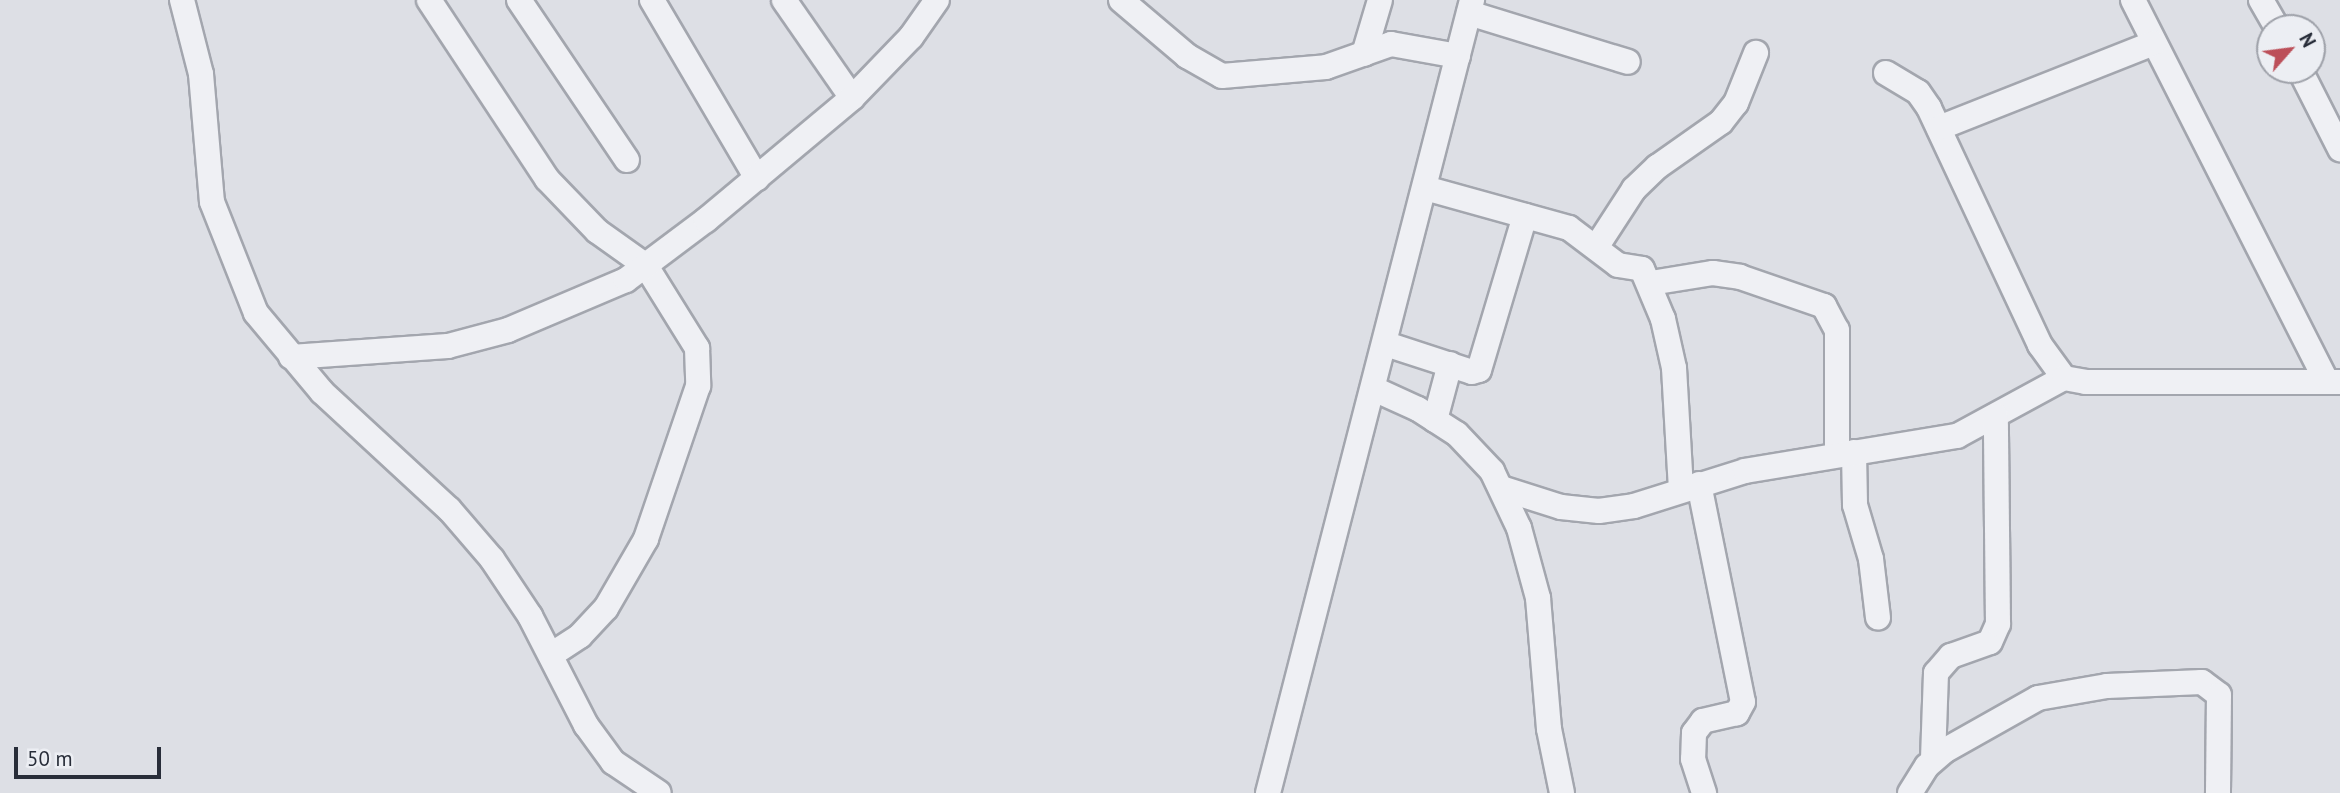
<!DOCTYPE html>
<html>
<head>
<meta charset="utf-8">
<style>
	body { margin:0 }
	#map { position:relative; width:2340px; height:793px; overflow:hidden; background:#dddfe5; font-family:"PT Sans",sans-serif }
	div>[style] { position:absolute }
	.roads { filter:drop-shadow(2px 0 #a3a6ae) drop-shadow(-2px 0 #a3a6ae) drop-shadow(0 2px #a3a6ae) drop-shadow(0 -2px #a3a6ae) }
	.minor>* { height:24px; margin:-12px; padding:0 12px; transform-origin:12px; border-radius:12px; background:#eff0f4 }
	span { translate:-50% -50%; white-space:nowrap; text-align:center; line-height:1.15; -webkit-text-stroke:5px #eceef3; paint-order:stroke }
	.north { position:absolute; left:2256px; top:14px; width:70px; height:70px; box-sizing:border-box; background:#eceef3; border:2px solid #9ea1a9; border-radius:50%; rotate:62deg; font-size:19px; font-weight:700; line-height:28px; text-align:center; color:#282d39 }
	.north::after { content:''; display:block; margin:auto; width:24px; height:32px; background:#bc4f59; clip-path:polygon(50% 0,100% 100%,50% 72%,0 100%) }
	.scale { position:absolute; left:14px; top:747px; width:147px; height:32px; box-sizing:border-box; border:4px solid #282d39; border-top:0; padding-left:9px; font-size:21px; line-height:24px; white-space:nowrap; color:#282d39; -webkit-text-stroke:5px #eceef3; paint-order:stroke }
</style>
</head>
<body>
<div id="map">
	<div class="roads">
		<div class="minor">
			<i style="left:182px;top:0;width:76px;rotate:75.6deg"></i>
			<i style="left:201px;top:74px;width:128px;rotate:85.1deg"></i>
			<i style="left:212px;top:202px;width:119px;rotate:68.4deg"></i>
			<i style="left:256px;top:313px;width:103px;rotate:50.1deg"></i>
			<i style="left:322px;top:392px;width:173px;rotate:42.7deg"></i>
			<i style="left:449px;top:509px;width:66px;rotate:49.3deg"></i>
			<i style="left:492px;top:559px;width:69px;rotate:56.3deg"></i>
			<i style="left:530px;top:616px;width:123px;rotate:62.8deg"></i>
			<i style="left:586px;top:725px;width:46px;rotate:53.9deg"></i>
			<i style="left:613px;top:762px;width:55px;rotate:34deg"></i>
			<i style="left:429px;top:0;width:214px;rotate:56.6deg"></i>
			<i style="left:547px;top:179px;width:72px;rotate:46.1deg"></i>
			<i style="left:597px;top:231px;width:60px;rotate:35.5deg"></i>
			<i style="left:646px;top:266px;width:97px;rotate:58.1deg"></i>
			<i style="left:697px;top:348px;width:38px;rotate:88deg"></i>
			<i style="left:698px;top:386px;width:162px;rotate:108.8deg"></i>
			<i style="left:646px;top:539px;width:80px;rotate:120.1deg"></i>
			<i style="left:606px;top:608px;width:38px;rotate:133deg"></i>
			<i style="left:580px;top:636px;width:35px;rotate:147deg"></i>
			<i style="left:519px;top:0;width:193px;rotate:56deg"></i>
			<i style="left:652px;top:0;width:207px;rotate:59.5deg"></i>
			<i style="left:784px;top:0;width:119px;rotate:55.2deg"></i>
			<i style="left:1121px;top:0;width:87px;rotate:40.3deg"></i>
			<i style="left:1187px;top:56px;width:40px;rotate:29.7deg"></i>
			<i style="left:1222px;top:76px;width:104px;rotate:-4.9deg"></i>
			<i style="left:1326px;top:67px;width:69px;rotate:-19.5deg"></i>
			<i style="left:1391px;top:44px;width:68px;rotate:10.2deg"></i>
			<i style="left:2133px;top:0;width:427px;rotate:63.1deg"></i>
			<i style="left:2261px;top:0;width:32px;rotate:60deg"></i>
			<i style="left:1469px;top:13px;width:166px;rotate:17.1deg"></i>
			<i style="left:1364px;top:54px;width:56px;rotate:-73.5deg"></i>
			<i style="left:2300px;top:70px;width:89px;rotate:63.1deg"></i>
			<i style="left:1886px;top:73px;width:37px;rotate:31deg"></i>
			<i style="left:1918px;top:92px;width:19px;rotate:55deg"></i>
			<i style="left:1929px;top:108px;width:262px;rotate:64.9deg"></i>
			<i style="left:2040px;top:345px;width:41px;rotate:54deg"></i>
			<i style="left:1939px;top:128px;width:231px;rotate:-21.6deg"></i>
			<i style="left:1425px;top:188px;width:149px;rotate:15.5deg"></i>
			<i style="left:1569px;top:228px;width:61px;rotate:37.1deg"></i>
			<i style="left:1618px;top:265px;width:24px;rotate:9deg"></i>
			<i style="left:1642px;top:269px;width:54px;rotate:67.2deg"></i>
			<i style="left:1663px;top:319px;width:50px;rotate:77.3deg"></i>
			<i style="left:1674px;top:368px;width:122px;rotate:86.7deg"></i>
			<i style="left:1597px;top:246px;width:68px;rotate:-57deg"></i>
			<i style="left:1634px;top:189px;width:32px;rotate:-44deg"></i>
			<i style="left:1657px;top:167px;width:78px;rotate:-35.1deg"></i>
			<i style="left:1721px;top:122px;width:24px;rotate:-52deg"></i>
			<i style="left:1736px;top:103px;width:54px;rotate:-68.2deg"></i>
			<i style="left:1651px;top:283px;width:63px;rotate:-9.2deg"></i>
			<i style="left:1713px;top:273px;width:27px;rotate:8deg"></i>
			<i style="left:1740px;top:277px;width:89px;rotate:19deg"></i>
			<i style="left:1824px;top:306px;width:27px;rotate:62deg"></i>
			<i style="left:1837px;top:330px;width:124px;rotate:90deg"></i>
			<i style="left:1386px;top:344px;width:90px;rotate:18deg"></i>
			<i style="left:1472px;top:372px;width:7px;rotate:-16deg"></i>
			<i style="left:1479px;top:370px;width:161px;rotate:-73.4deg"></i>
			<i style="left:291px;top:357px;width:157px;rotate:-4deg"></i>
			<i style="left:448px;top:346px;width:62px;rotate:-14.9deg"></i>
			<i style="left:508px;top:330px;width:128px;rotate:-23deg"></i>
			<i style="left:626px;top:280px;width:100px;rotate:-36.9deg"></i>
			<i style="left:706px;top:220px;width:190px;rotate:-39.9deg"></i>
			<i style="left:852px;top:98px;width:85px;rotate:-46deg"></i>
			<i style="left:911px;top:37px;width:45px;rotate:-54.9deg"></i>
			<i style="left:1374px;top:389px;width:48px;rotate:24.4deg"></i>
			<i style="left:1418px;top:409px;width:46px;rotate:32.7deg"></i>
			<i style="left:1457px;top:434px;width:51px;rotate:46.6deg"></i>
			<i style="left:1492px;top:471px;width:63px;rotate:64.7deg"></i>
			<i style="left:1519px;top:528px;width:73px;rotate:74.8deg"></i>
			<i style="left:1538px;top:598px;width:131px;rotate:85.2deg"></i>
			<i style="left:1549px;top:729px;width:65px;rotate:78.5deg"></i>
			<i style="left:1435px;top:420px;width:58px;rotate:-75deg"></i>
			<i style="left:1854px;top:452px;width:53px;rotate:88.9deg"></i>
			<i style="left:1855px;top:505px;width:56px;rotate:73.5deg"></i>
			<i style="left:1871px;top:559px;width:59px;rotate:83.2deg"></i>
			<i style="left:1699px;top:484px;width:222px;rotate:78.6deg"></i>
			<i style="left:1743px;top:702px;width:13px;rotate:119deg"></i>
			<i style="left:1737px;top:713px;width:35px;rotate:167deg"></i>
			<i style="left:1703px;top:721px;width:15px;rotate:127deg"></i>
			<i style="left:1694px;top:733px;width:26px;rotate:92deg"></i>
			<i style="left:1693px;top:759px;width:36px;rotate:72deg"></i>
			<i style="left:1501px;top:488px;width:63px;rotate:17.6deg"></i>
			<i style="left:1561px;top:507px;width:38px;rotate:6deg"></i>
			<i style="left:1599px;top:511px;width:35px;rotate:-8deg"></i>
			<i style="left:1634px;top:506px;width:116px;rotate:-17.5deg"></i>
			<i style="left:1745px;top:471px;width:215px;rotate:-9.4deg"></i>
			<i style="left:1957px;top:436px;width:122px;rotate:-28.5deg"></i>
			<i style="left:2064px;top:378px;width:22px;rotate:10deg"></i>
			<i style="left:2086px;top:382px;width:254px"></i>
			<i style="left:1933px;top:759px;width:86px;rotate:-88deg"></i>
			<i style="left:1936px;top:673px;width:23px;rotate:-49deg"></i>
			<i style="left:1951px;top:656px;width:41px;rotate:-19.7deg"></i>
			<i style="left:1990px;top:642px;width:20px;rotate:-66deg"></i>
			<i style="left:1998px;top:624px;width:208px;rotate:-90.6deg"></i>
			<i style="left:1268px;top:793px;width:819px;rotate:-75.57deg"></i>
			<i style="left:1910px;top:793px;width:32px;rotate:-58deg"></i>
			<i style="left:1927px;top:766px;width:23px;rotate:-41deg"></i>
			<i style="left:1944px;top:751px;width:108px;rotate:-29.4deg"></i>
			<i style="left:2038px;top:698px;width:70px;rotate:-9.9deg"></i>
			<i style="left:2107px;top:686px;width:95px;rotate:-2.4deg"></i>
			<i style="left:2202px;top:682px;width:21px;rotate:37deg"></i>
			<i style="left:2219px;top:695px;width:98px;rotate:90.6deg"></i>
		</div>
	</div>
	<div class="north">N</div>
	<div class="scale">50 m</div>
</div>
</body>
</html>
